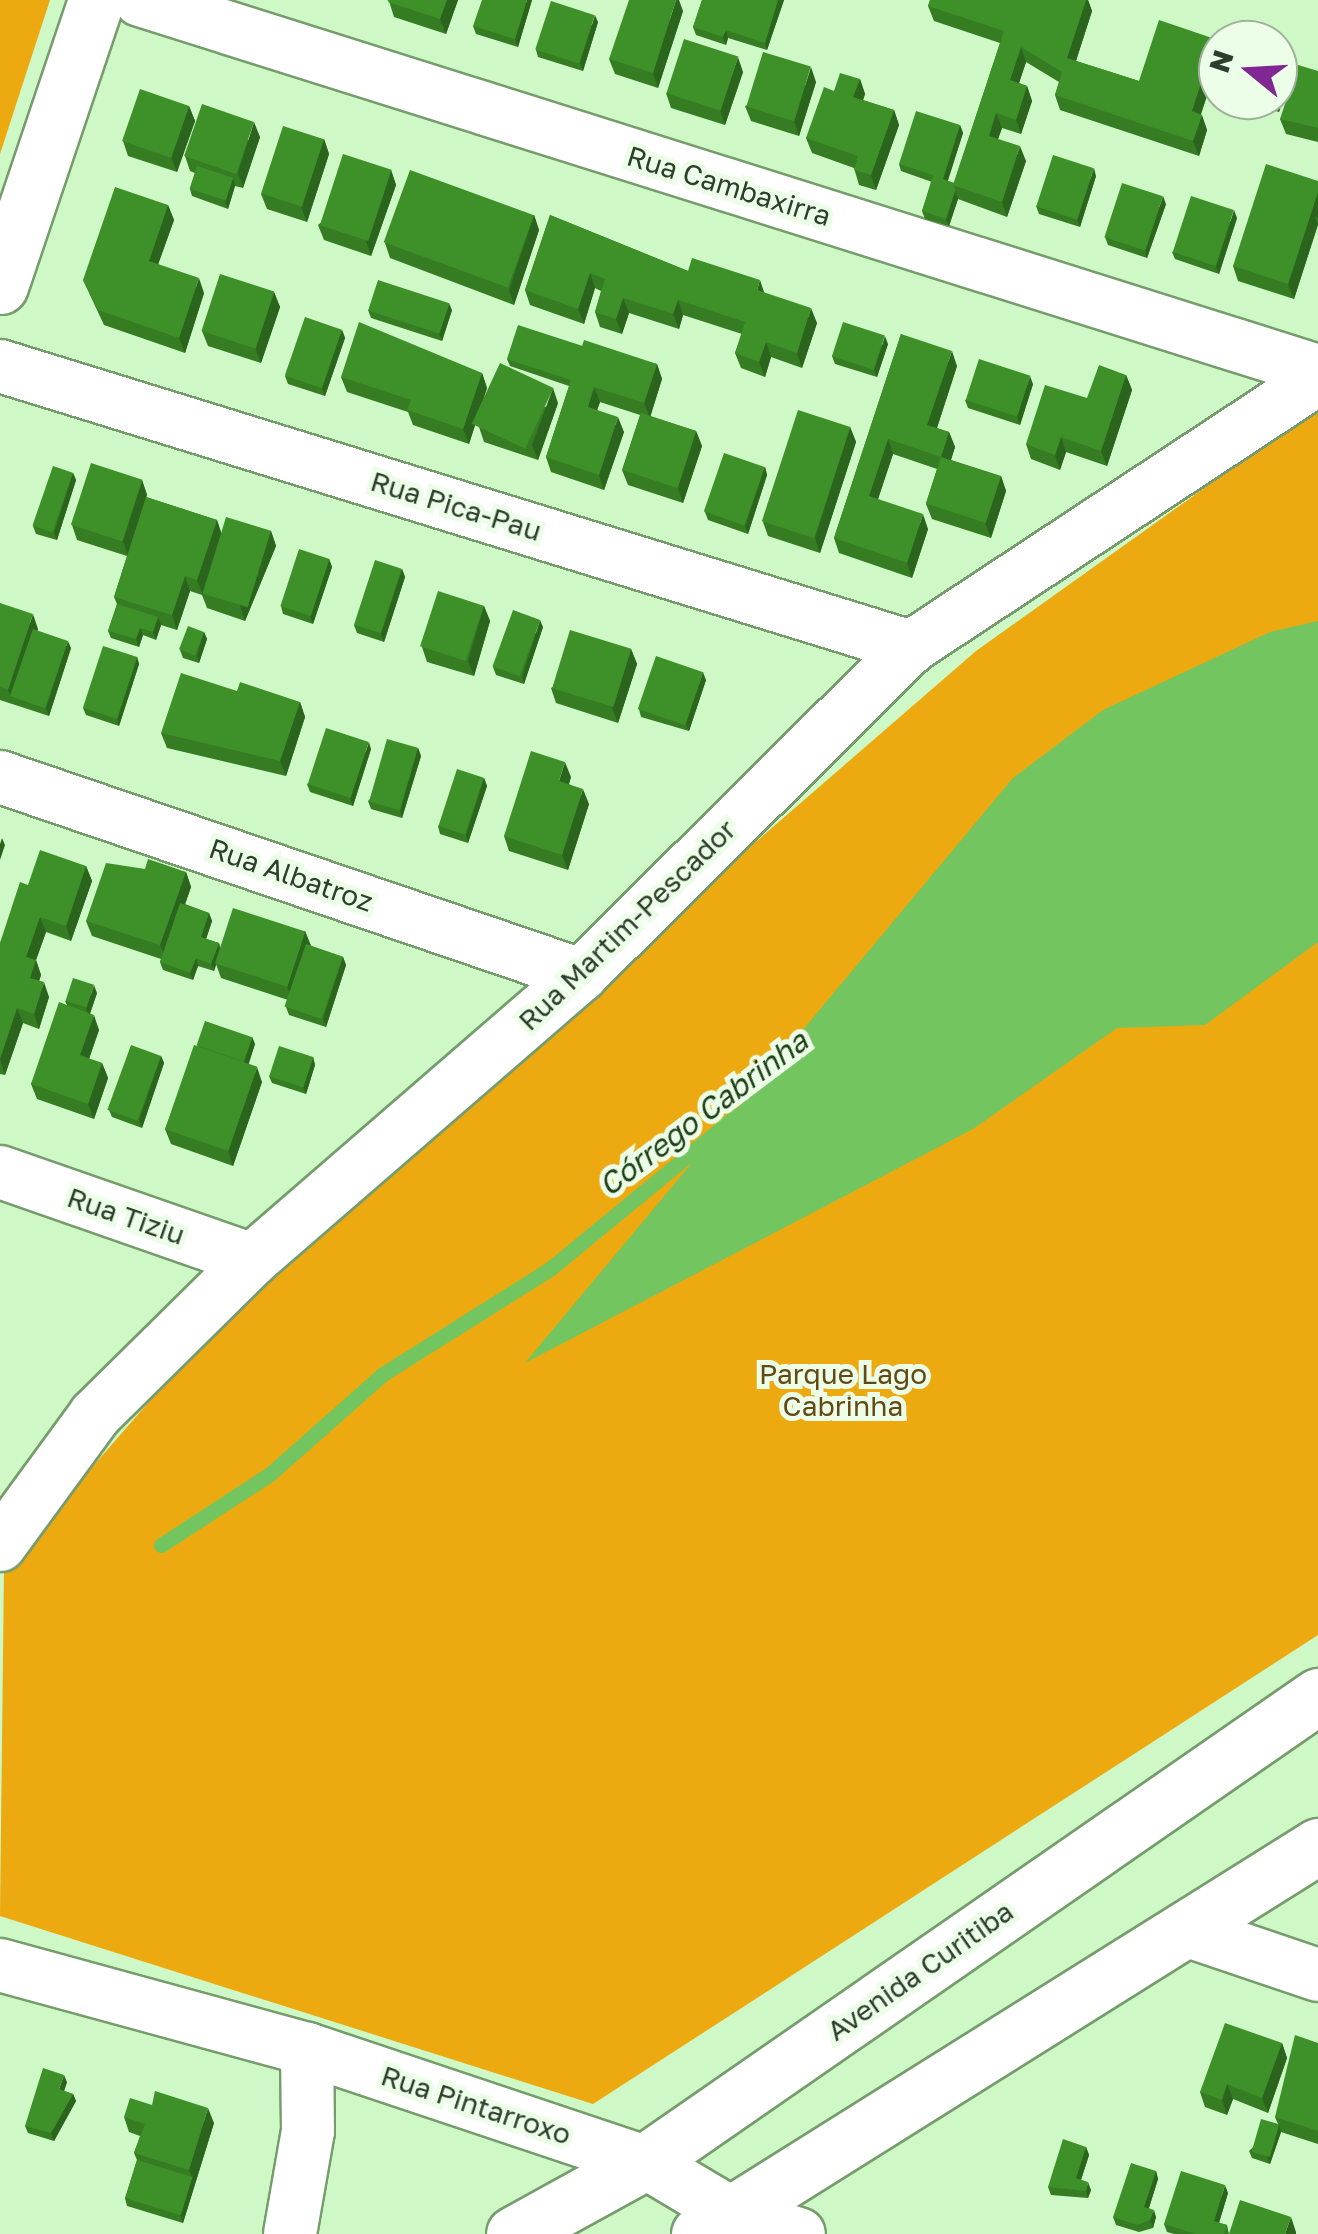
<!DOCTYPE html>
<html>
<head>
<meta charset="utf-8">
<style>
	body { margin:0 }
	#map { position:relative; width:1318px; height:2234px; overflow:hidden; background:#cef8c5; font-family:"Golos Text",sans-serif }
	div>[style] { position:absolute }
	.green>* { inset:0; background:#eca910 }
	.water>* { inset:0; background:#73c560 }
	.stream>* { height:15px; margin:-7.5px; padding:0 7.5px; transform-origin:7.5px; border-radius:7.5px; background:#73c560 }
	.roads { filter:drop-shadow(2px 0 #769c6d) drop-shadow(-2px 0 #769c6d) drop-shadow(0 2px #769c6d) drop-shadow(0 -2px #769c6d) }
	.minor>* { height:52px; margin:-26px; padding:0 26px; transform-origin:26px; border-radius:26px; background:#fff }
	.tertiary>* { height:55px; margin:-27.5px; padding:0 27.5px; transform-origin:27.5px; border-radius:27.5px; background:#fff }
	.wall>* { inset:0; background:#357c23 }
	.shaded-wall>* { inset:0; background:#2b651d }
	.building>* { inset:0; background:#3e9029; transform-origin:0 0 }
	span { translate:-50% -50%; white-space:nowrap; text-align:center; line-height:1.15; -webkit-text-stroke:10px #ecfde8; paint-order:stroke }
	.street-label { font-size:28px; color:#2d3e2a }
	.park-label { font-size:28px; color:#644915 }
	.water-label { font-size:30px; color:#1d3e16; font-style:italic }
	.north { position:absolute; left:1198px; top:20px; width:100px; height:100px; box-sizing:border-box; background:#ecfde8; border:2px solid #a0b19c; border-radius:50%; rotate:288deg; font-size:28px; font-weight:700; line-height:40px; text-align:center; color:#2d3e2a }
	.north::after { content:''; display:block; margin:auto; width:35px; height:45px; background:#812794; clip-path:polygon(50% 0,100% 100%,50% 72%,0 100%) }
</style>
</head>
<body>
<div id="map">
	<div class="green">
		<i style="clip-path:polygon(0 0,50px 0,0 154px)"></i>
		<i style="clip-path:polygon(1318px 407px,1318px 1635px,593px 2104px,0 1916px,4px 1568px,271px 1262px,976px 651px)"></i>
	</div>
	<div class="water">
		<i style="clip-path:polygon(1318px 621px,1318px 942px,1205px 1025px,1117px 1028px,973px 1129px,525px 1363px,1013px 778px,1103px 710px,1270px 632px)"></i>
	</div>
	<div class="stream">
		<i style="left:161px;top:1545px;width:130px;rotate:-33.1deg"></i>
		<i style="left:270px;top:1474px;width:151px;rotate:-41.5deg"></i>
		<i style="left:383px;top:1374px;width:199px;rotate:-32.2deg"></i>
		<i style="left:551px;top:1268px;width:241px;rotate:-39.4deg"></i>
	</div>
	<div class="roads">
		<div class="minor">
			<i style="left:140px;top:0;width:1235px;rotate:17.48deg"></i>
			<i style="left:0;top:366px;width:953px;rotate:17.14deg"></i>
			<i style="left:0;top:777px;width:614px;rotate:18.82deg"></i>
			<i style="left:0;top:1172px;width:267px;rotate:19.2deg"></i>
			<i style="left:0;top:1545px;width:161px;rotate:-53.8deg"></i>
			<i style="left:95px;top:1415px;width:221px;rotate:-44.6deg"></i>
			<i style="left:252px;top:1260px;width:435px;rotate:-40.9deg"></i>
			<i style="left:581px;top:975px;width:465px;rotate:-44.8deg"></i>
			<i style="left:911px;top:647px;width:487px;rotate:-33.4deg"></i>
			<i style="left:1185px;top:1930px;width:140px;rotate:18.7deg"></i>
			<i style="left:0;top:1965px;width:318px;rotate:15.3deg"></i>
			<i style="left:307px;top:2049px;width:356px;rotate:18.5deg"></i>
			<i style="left:645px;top:2162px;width:100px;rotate:30.7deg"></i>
			<i style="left:731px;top:2213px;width:71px;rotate:17.2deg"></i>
			<i style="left:290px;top:2234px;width:105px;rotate:-80.1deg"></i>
			<i style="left:308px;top:2131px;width:82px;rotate:-90.7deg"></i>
		</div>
		<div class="tertiary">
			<i style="left:0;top:286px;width:302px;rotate:-71.4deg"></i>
			<i style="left:514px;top:2234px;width:149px;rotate:-28.8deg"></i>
			<i style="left:645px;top:2162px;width:819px;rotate:-34.7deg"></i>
			<i style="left:699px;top:2234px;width:731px;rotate:-32.08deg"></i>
		</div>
	</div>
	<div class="wall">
		<i style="clip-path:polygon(387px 0,458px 0,446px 34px,394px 17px,389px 1px)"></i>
		<i style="clip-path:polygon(532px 0,518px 47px,476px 34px,473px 26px)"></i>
		<i style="clip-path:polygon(702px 0,784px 0,767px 50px,728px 38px,726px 45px,696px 35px,693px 27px)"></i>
		<i style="clip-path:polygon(930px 0,1088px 0,1092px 11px,1076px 61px,1139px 81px,1215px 39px,1218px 48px,1218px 62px,1201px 114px,1207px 130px,1199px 156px,1060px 110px,1055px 95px,1059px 82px,1026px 62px,1019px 83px,1027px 86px,1032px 101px,1021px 134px,1002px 128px,998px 139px,1026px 161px,1007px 217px,958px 199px,949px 226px,925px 219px,922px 211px,932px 182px,901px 171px,899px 164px,960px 125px,963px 133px,947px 181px,954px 183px,1000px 43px,934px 21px,928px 6px)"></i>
		<i style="clip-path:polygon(683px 11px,658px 88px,615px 74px,609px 59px)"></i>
		<i style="clip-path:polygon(598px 22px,583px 71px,538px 57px,536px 50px)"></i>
		<i style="clip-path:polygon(1295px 63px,1279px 112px,1246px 101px,1241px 115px,1225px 110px,1221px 100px,1278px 100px)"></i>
		<i style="clip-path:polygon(1318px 71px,1318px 142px,1286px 134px,1280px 119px)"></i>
		<i style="clip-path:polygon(743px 72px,725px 125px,671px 108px,666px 93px)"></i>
		<i style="clip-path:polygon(860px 79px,865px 94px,863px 100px,894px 110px,899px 125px,876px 190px,859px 185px,854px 168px,812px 153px,806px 138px,834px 91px)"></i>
		<i style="clip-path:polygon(816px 82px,799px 136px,751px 121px,745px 106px)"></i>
		<i style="clip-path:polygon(189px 106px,195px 121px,177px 172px,128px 156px,123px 141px)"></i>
		<i style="clip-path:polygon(260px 137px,243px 188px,235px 186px,228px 209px,192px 196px,190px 189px,195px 173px,190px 171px,185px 156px)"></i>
		<i style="clip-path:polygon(324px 139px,329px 154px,307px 222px,267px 209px,261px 194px)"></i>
		<i style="clip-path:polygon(391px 170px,396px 185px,371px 256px,324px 240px,318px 225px)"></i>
		<i style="clip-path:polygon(1096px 176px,1080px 227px,1039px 214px,1036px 206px)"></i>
		<i style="clip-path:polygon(1318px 181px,1318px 225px,1294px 299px,1238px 281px,1233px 266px)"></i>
		<i style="clip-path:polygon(1166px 204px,1147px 258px,1108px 245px,1105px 237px)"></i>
		<i style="clip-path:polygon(168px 205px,174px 220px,158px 264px,204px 293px,185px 353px,104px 325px,83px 280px)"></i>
		<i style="clip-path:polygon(534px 215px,539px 230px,514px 305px,390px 258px,385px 243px)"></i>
		<i style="clip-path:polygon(550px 215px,688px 271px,765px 293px,817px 323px,802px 368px,771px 357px,765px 377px,741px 368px,735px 353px,742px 334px,683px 315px,679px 329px,629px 313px,622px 334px,600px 327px,595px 312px,601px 291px,595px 288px,584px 324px,530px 305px,525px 290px)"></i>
		<i style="clip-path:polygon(1237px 218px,1219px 274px,1175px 259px,1172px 252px)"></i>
		<i style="clip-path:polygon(274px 292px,280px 307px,261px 363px,208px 346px,202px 331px)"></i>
		<i style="clip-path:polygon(368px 310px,452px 310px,442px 341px,371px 318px)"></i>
		<i style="clip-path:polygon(342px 330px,345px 338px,325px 396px,288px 384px,285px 376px)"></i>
		<i style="clip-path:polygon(901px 334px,957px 366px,937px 428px,949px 432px,955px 447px,951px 460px,1001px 476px,1006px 491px,991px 538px,932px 519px,926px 504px,937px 469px,893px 454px,878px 499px,928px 529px,912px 578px,839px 553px,834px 538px)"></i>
		<i style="clip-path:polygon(888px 344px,877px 377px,835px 364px,832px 356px)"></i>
		<i style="clip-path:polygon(583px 346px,657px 364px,662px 379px,650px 416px,696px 431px,702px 446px,683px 503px,628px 485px,622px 470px,640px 415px,600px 402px,597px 410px,624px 432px,604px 490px,551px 472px,546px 457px,569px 386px,510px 366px,507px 359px)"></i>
		<i style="clip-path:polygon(482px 373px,487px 388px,469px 444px,413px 425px,408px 412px,347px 392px,341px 377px)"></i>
		<i style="clip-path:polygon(1126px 375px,1132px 390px,1107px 466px,1066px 452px,1060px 470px,1031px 459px,1026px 444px,1087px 398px)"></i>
		<i style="clip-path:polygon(1033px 384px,1020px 425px,968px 408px,965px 400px)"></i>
		<i style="clip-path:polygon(558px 403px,538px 460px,484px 442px,479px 427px)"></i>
		<i style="clip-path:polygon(850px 427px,856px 442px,820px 553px,768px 536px,763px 522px)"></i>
		<i style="clip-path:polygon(765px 467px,767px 475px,748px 534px,708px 520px,705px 512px)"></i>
		<i style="clip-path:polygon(73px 473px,76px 480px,57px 540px,36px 534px,33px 526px)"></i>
		<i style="clip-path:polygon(142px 480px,147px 495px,146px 497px,217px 520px,221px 533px,271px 531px,276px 546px,245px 621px,207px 608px,202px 595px,190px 591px,177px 630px,161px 625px,156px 640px,143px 635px,139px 647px,111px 638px,108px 631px,117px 604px,114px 597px,127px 556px,77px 540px,72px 525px)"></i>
		<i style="clip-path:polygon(329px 559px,332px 567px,313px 624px,283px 614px,281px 606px)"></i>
		<i style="clip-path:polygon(402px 569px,405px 577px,384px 642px,357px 633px,354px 625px)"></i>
		<i style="clip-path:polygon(0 603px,38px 629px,37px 631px,71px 648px,49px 716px,0 700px)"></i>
		<i style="clip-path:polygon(484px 606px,490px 621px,474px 676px,427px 662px,422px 647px)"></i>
		<i style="clip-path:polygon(543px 627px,524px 684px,496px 675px,493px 667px)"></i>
		<i style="clip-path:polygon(204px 632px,207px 639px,199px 663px,183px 658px,180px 650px)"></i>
		<i style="clip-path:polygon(631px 649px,637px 664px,618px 723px,556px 703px,551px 688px)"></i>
		<i style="clip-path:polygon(137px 657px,139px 664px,119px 726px,86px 715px,83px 708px)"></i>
		<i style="clip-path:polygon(706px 680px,689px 731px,641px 717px,639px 709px)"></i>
		<i style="clip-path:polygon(300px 702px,305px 717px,286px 776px,167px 748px,161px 733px)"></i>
		<i style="clip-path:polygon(418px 748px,421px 756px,402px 818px,371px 809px,368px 801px)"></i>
		<i style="clip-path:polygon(371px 749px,353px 806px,310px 792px,307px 784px)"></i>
		<i style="clip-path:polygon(571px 777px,569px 784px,589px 804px,568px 870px,509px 851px,504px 836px)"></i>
		<i style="clip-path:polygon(484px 778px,487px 786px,468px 843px,440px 834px,438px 826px)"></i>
		<i style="clip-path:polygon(86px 866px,92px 881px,71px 941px,46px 932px,36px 960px,41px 975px,39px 981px,49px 997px,39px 1029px,23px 1023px,5px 1075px,0 1074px,0 943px,28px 885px)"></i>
		<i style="clip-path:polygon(145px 869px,186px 872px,191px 887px,185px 904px,209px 913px,212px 921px,206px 939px,219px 943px,220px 948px,305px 931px,311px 946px,343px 957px,346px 965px,326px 1027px,289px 1015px,286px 1007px,288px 1000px,221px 978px,216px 964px,214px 971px,198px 966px,193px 980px,163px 970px,160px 962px,161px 959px,92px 936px,86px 921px)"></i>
		<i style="clip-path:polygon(97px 993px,90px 1013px,99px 1030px,89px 1059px,102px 1063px,108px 1078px,94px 1119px,37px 1099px,31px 1084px,67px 1005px,65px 1001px)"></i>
		<i style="clip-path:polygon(252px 1037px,255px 1044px,248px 1064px,262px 1082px,233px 1166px,171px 1144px,165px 1129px,198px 1046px)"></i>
		<i style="clip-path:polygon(161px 1056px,164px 1063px,142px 1128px,112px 1117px,109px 1110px)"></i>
		<i style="clip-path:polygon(313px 1057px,315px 1065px,306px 1094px,272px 1083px,269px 1076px)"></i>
		<i style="clip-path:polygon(1282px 2043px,1287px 2058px,1268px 2113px,1233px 2099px,1227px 2115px,1205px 2107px,1200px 2092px)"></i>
		<i style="clip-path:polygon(1318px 2043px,1318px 2144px,1281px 2132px,1270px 2164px,1252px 2158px,1249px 2151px,1278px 2124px,1275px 2117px)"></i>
		<i style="clip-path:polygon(67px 2082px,64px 2091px,73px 2094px,76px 2101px,54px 2141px,28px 2133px,25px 2126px)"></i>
		<i style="clip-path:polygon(124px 2117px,214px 2123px,183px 2223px,127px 2206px,125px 2198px,137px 2160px,134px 2153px,140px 2136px,129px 2132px)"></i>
		<i style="clip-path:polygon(1086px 2147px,1089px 2155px,1081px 2180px,1091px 2190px,1088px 2198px,1051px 2195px,1048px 2187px)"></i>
		<i style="clip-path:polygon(1156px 2171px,1158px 2179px,1149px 2208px,1156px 2217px,1153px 2228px,1139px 2232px,1116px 2225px,1113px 2217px)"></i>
		<i style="clip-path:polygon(1228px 2193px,1219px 2223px,1227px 2225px,1229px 2234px,1174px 2234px,1167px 2232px,1164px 2224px)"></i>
	</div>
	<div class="shaded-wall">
		<i style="clip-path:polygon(447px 0,458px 0,446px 34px,440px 19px)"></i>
		<i style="clip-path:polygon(527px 0,532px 0,518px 47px,515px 39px)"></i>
		<i style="clip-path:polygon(676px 0,679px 0,683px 11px,658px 88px,653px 73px)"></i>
		<i style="clip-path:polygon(778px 0,784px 0,767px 50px,765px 43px)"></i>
		<i style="clip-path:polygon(1086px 0,1088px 0,1092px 11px,1072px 73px,1067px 58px)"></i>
		<i style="clip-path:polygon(595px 15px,598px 22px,583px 71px,580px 63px)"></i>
		<i style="clip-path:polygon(726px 30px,728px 38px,726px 45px,723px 37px)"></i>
		<i style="clip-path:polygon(1215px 39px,1218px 48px,1218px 62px,1197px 126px,1192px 111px)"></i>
		<i style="clip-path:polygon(1021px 47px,1026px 62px,1015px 95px,1010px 80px)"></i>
		<i style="clip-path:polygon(1290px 48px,1295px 63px,1279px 112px,1275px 100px,1278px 100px,1278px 84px)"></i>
		<i style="clip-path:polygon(738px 57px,743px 72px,725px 125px,720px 110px)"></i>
		<i style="clip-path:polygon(811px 67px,816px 82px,799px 136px,794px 121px)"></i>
		<i style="clip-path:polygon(860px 79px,865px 94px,859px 112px,853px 97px)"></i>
		<i style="clip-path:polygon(1027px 86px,1032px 101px,1021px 134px,1016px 120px)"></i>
		<i style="clip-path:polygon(1236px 100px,1245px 100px,1241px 115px)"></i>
		<i style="clip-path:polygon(189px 106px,195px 121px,177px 172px,171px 157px)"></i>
		<i style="clip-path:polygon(894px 110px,899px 125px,876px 190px,871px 175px)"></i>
		<i style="clip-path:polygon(996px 113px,1002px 128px,994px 150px,989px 136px)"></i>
		<i style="clip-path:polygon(1202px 115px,1207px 130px,1199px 156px,1193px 141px)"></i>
		<i style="clip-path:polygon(254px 122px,260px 137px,243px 188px,238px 173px)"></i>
		<i style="clip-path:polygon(960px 125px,963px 133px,946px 187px,943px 179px)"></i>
		<i style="clip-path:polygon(324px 139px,329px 154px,307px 222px,301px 207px)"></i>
		<i style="clip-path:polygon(1020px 146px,1026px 161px,1007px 217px,1002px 202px)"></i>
		<i style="clip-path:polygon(1094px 168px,1096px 176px,1080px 227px,1077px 219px)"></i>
		<i style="clip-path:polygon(391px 170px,396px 185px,371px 256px,366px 241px)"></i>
		<i style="clip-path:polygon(233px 178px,235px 186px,228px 209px,225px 201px)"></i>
		<i style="clip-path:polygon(955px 191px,958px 199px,949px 226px,946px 219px)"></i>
		<i style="clip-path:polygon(1318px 192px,1318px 218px,1315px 217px,1318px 224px,1294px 299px,1288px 284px)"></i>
		<i style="clip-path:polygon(1163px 196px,1166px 204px,1147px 258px,1145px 250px)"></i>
		<i style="clip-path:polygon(168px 205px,174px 220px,154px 276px,149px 261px)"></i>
		<i style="clip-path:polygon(1234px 210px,1237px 218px,1219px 274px,1216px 267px)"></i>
		<i style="clip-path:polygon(534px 215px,539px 230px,514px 305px,509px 290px)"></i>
		<i style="clip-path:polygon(590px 273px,595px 288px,584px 324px,578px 309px)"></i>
		<i style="clip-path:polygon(199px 278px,204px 293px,185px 353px,179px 338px)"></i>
		<i style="clip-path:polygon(760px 280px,765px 295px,757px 290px)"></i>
		<i style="clip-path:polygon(274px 292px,280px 307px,261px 363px,255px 348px)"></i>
		<i style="clip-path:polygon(623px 298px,629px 313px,622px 334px,616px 319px)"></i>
		<i style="clip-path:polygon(678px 300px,683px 315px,679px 329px,673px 314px)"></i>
		<i style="clip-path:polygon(449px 303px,452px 310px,442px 341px,439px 333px)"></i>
		<i style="clip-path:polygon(811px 308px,817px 323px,802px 368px,797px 353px)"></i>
		<i style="clip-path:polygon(342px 330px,345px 338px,325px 396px,322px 389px)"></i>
		<i style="clip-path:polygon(885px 336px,888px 344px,877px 377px,874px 370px)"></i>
		<i style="clip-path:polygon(766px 342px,771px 357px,765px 377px,759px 362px)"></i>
		<i style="clip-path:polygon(952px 351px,957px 366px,933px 440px,927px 425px)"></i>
		<i style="clip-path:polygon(657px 364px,662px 379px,650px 418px,644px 403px)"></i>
		<i style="clip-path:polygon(482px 373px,487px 388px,469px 444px,463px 429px)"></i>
		<i style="clip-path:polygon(1126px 375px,1132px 390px,1107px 466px,1101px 451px)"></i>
		<i style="clip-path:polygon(1030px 376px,1033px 384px,1020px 425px,1017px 417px)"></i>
		<i style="clip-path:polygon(594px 387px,600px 402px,593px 422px,588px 407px)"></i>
		<i style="clip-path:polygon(553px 388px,558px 403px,538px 460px,532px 445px)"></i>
		<i style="clip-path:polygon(618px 417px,624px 432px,604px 490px,599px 475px)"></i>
		<i style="clip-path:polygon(850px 427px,856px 442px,820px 553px,815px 538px)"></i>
		<i style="clip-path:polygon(696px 431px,702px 446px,683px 503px,678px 488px)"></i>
		<i style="clip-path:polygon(949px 432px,955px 447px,947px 472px,941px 457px)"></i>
		<i style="clip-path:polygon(1061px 437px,1066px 452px,1060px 470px,1055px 455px)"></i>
		<i style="clip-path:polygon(888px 439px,893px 454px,874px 511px,869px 496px)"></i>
		<i style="clip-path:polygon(765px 467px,767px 475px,748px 534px,745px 526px)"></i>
		<i style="clip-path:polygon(73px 473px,76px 480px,57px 540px,54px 533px)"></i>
		<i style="clip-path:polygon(1001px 476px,1006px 491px,991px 538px,985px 523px)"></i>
		<i style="clip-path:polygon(142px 480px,147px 495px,128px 556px,123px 541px)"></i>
		<i style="clip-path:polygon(923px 514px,928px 529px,912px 578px,907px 563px)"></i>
		<i style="clip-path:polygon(217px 520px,222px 535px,203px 595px,197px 580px)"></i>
		<i style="clip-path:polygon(271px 531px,276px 546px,245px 621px,240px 606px)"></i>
		<i style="clip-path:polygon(329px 559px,332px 567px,313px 624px,310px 616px)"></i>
		<i style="clip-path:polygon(402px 569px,405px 577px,384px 642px,381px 634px)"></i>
		<i style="clip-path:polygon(185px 576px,190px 591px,177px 630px,172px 615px)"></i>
		<i style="clip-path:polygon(484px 606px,490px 621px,474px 676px,468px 661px)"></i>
		<i style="clip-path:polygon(33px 614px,38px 629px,15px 698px,11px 697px,8px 690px)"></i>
		<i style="clip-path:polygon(158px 617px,161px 625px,156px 640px,153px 632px)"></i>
		<i style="clip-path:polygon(540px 620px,543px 627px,524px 684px,522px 677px)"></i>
		<i style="clip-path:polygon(140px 628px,143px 635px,139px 647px,136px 639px)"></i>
		<i style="clip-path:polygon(204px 632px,207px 639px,199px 663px,197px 655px)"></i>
		<i style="clip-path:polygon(68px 641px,71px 648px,49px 716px,46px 708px)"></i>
		<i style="clip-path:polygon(631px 649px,637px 664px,618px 723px,612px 708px)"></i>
		<i style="clip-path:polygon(137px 657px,139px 664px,119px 726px,117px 719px)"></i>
		<i style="clip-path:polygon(703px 672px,706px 680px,689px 731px,686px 724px)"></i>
		<i style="clip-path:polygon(300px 702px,305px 717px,286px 776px,280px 761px)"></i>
		<i style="clip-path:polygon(369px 742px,371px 749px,353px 806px,350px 798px)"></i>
		<i style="clip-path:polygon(418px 748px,421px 756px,402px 818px,400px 811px)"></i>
		<i style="clip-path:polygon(565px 762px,571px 777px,565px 796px,559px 781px)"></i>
		<i style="clip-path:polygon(484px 778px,487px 786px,468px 843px,466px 835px)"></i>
		<i style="clip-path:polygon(583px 789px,589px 804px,568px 870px,562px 855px)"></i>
		<i style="clip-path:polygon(2px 838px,5px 845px,0 860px,0 844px)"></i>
		<i style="clip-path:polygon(86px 866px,92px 881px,71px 941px,66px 926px)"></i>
		<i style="clip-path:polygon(186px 872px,191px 887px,166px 960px,160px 945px)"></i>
		<i style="clip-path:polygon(209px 913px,212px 921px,204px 945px,201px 937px)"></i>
		<i style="clip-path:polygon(40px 917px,46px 932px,36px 960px,41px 975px,35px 993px,30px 978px,26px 957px)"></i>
		<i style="clip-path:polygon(305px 931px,311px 946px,293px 1002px,287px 987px)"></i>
		<i style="clip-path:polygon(219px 943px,221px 951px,214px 971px,211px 964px)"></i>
		<i style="clip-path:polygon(343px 957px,346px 965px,326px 1027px,323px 1019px)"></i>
		<i style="clip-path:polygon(196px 958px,198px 966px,193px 980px,190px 973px)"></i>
		<i style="clip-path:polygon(44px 982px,49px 997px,39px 1029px,34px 1014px)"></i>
		<i style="clip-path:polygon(94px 985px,97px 993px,89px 1017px,86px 1009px)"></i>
		<i style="clip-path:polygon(17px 1008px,23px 1023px,5px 1075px,0 1059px)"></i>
		<i style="clip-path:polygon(94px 1015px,99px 1030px,85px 1070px,80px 1055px)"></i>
		<i style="clip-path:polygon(252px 1037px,255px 1044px,245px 1076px,242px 1068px)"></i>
		<i style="clip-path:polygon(161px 1056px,164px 1063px,142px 1128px,139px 1120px)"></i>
		<i style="clip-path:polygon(313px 1057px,315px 1065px,306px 1094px,303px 1087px)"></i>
		<i style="clip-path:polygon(102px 1063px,108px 1078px,94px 1119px,88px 1104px)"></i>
		<i style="clip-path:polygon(257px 1067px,262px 1082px,233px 1166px,228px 1151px)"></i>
		<i style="clip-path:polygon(1282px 2043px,1287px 2058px,1268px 2113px,1262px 2098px)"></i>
		<i style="clip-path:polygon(64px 2075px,67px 2082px,62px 2097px,59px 2089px)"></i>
		<i style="clip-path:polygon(1227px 2084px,1233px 2099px,1227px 2115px,1222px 2100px)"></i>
		<i style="clip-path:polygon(73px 2094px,76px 2101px,54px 2141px,51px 2133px)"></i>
		<i style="clip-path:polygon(208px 2108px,214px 2123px,183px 2223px,180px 2215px,192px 2177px,189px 2170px)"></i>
		<i style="clip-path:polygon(1279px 2124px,1281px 2132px,1270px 2164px,1267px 2157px)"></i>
		<i style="clip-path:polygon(1086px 2147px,1089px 2155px,1079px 2186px,1076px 2178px)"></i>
		<i style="clip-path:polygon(1156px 2171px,1158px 2179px,1147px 2214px,1144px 2207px)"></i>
		<i style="clip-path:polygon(1088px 2182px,1091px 2190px,1088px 2198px,1086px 2191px)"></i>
		<i style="clip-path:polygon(1225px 2185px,1228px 2193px,1217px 2229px,1214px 2221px)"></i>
		<i style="clip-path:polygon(1154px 2210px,1156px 2217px,1153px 2228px,1150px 2220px)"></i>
		<i style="clip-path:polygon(1291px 2217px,1296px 2232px,1296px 2234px,1285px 2234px)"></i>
	</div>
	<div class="building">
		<i style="clip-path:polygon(389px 0,447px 0,440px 19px,388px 2px)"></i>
		<i style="clip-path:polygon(482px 0,527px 0,515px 39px,473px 26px)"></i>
		<i style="clip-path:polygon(629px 0,676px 0,653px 73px,609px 59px)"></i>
		<i style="clip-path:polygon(702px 0,778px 0,765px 43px,726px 30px,723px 37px,693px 27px)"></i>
		<i style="clip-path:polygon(930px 0,1086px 0,1067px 58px,1139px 81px,1159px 20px,1215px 39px,1192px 111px,1202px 115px,1193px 141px,1055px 95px,1062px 72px,1021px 47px,1010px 80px,1027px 86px,1016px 120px,996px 113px,989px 136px,1020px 146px,1002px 202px,953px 185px,1004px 31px,928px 6px)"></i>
		<i style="left:551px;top:1px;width:46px;height:51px;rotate:18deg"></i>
		<i style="clip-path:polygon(1240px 32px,1264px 40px,1237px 40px)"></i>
		<i style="left:684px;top:39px;width:57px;height:57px;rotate:18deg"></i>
		<i style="clip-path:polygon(1278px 45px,1290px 48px,1278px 84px)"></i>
		<i style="left:763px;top:52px;width:50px;height:57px;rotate:17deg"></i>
		<i style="clip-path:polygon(1298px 65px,1318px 71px,1318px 128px,1280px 119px)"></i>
		<i style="clip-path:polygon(840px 73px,860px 79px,853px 97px,894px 110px,871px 175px,854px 170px,858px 156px,806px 138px,824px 87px,834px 91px)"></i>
		<i style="left:140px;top:89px;width:52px;height:55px;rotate:19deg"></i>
		<i style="left:202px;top:104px;width:55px;height:55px;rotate:19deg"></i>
		<i style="clip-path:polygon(916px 111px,960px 125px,943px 179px,954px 183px,955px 191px,946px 219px,922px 211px,933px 175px,899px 164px)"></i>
		<i style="left:283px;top:126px;width:43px;height:71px;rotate:18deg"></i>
		<i style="left:343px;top:154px;width:51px;height:75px;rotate:18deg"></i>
		<i style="left:1053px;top:155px;width:43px;height:54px;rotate:18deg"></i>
		<i style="clip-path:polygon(1266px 164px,1318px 181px,1318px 192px,1288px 284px,1233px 266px)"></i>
		<i style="left:197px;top:166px;width:38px;height:24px;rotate:18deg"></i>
		<i style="left:410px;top:170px;width:132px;height:77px;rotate:20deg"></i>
		<i style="left:1122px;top:183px;width:43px;height:57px;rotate:18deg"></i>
		<i style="clip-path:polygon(115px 187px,168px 205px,149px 261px,199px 278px,179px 338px,98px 310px,83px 280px)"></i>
		<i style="left:1191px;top:196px;width:45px;height:59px;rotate:18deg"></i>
		<i style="clip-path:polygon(550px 215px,688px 271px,692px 258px,760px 280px,757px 290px,811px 308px,797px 353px,766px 342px,759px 362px,735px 353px,745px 322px,678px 300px,673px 314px,623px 298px,616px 319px,595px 312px,605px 279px,590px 273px,578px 309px,525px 290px)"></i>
		<i style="left:220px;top:274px;width:57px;height:60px;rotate:18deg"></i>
		<i style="left:378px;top:280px;width:75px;height:32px;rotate:18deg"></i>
		<i style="left:305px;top:317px;width:39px;height:62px;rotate:19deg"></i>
		<i style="clip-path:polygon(359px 322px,482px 373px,463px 429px,407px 410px,411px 400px,341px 377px)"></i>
		<i style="left:843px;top:322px;width:44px;height:36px;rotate:18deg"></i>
		<i style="left:518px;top:325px;width:68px;height:36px;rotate:18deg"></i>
		<i style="clip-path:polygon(901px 334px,952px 351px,927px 425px,949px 432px,941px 457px,888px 439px,869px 496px,923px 514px,907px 563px,834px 538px)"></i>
		<i style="clip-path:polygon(584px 340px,657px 364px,644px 403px,594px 387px,588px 407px,618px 417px,599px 475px,546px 457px)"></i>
		<i style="left:979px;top:359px;width:54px;height:43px;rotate:18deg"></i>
		<i style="left:500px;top:363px;width:59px;height:67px;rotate:25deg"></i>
		<i style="clip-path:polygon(1099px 365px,1126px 375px,1101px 451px,1061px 437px,1055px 455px,1026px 444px,1045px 385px,1087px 398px)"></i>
		<i style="left:798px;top:410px;width:55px;height:117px;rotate:18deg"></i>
		<i style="left:641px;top:413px;width:58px;height:60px;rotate:18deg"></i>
		<i style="left:724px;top:453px;width:43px;height:62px;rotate:19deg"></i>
		<i style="left:941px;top:457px;width:63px;height:49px;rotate:18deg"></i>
		<i style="left:91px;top:463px;width:54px;height:65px;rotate:18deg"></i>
		<i style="left:53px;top:466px;width:21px;height:63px;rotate:19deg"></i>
		<i style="clip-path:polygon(146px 497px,217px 520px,197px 580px,185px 576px,172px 615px,114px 597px)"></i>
		<i style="left:226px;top:517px;width:47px;height:80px;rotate:17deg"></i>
		<i style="left:299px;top:549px;width:32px;height:60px;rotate:18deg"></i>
		<i style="left:375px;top:560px;width:28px;height:68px;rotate:18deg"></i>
		<i style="left:438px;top:591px;width:48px;height:58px;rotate:18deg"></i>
		<i style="clip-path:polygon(0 603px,33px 614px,8px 690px,0 687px)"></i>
		<i style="clip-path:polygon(117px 604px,158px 617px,153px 632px,140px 628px,136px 639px,108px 631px)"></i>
		<i style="left:513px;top:610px;width:29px;height:60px;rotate:20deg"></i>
		<i style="left:188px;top:626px;width:17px;height:25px;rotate:21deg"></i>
		<i style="left:33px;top:629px;width:37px;height:71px;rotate:19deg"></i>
		<i style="left:570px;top:630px;width:64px;height:61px;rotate:17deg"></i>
		<i style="left:103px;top:646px;width:36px;height:65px;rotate:18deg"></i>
		<i style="left:656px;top:656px;width:50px;height:56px;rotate:19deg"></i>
		<i style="clip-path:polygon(181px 673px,237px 691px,240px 682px,300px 702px,280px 761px,161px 733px)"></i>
		<i style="left:326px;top:728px;width:45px;height:59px;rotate:18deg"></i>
		<i style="left:387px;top:739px;width:32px;height:65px;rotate:16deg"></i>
		<i style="clip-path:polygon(531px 751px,565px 762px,559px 781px,583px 789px,562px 855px,504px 836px)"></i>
		<i style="left:457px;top:769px;width:28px;height:60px;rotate:18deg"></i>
		<i style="clip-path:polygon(40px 850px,86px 866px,66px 926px,40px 917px,26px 957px,36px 960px,30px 978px,44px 982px,34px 1014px,17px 1008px,0 1059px,0 943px,20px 882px,28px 885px)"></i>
		<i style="clip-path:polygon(148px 859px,186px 872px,160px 945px,86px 921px,106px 863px,145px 869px)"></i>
		<i style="clip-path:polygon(180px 903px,209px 913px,201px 937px,219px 943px,211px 964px,196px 958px,190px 973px,160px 962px)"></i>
		<i style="left:233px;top:908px;width:76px;height:58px;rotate:18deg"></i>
		<i style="left:306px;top:944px;width:39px;height:66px;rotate:19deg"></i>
		<i style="left:73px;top:978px;width:22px;height:24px;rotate:18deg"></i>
		<i style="clip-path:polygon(59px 1002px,94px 1015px,80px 1055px,102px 1063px,88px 1104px,31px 1084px)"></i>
		<i style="left:205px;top:1021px;width:50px;height:26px;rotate:19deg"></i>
		<i style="left:131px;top:1045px;width:32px;height:69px;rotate:20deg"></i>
		<i style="left:194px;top:1045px;width:67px;height:89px;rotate:19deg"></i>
		<i style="left:279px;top:1046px;width:36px;height:32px;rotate:18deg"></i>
		<i style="clip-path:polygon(1225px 2023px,1282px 2043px,1262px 2098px,1227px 2084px,1222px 2100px,1200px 2092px)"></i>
		<i style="clip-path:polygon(1295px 2035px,1318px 2043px,1318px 2131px,1275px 2117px)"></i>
		<i style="clip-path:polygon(43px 2068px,64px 2075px,59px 2089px,73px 2094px,51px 2133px,25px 2126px)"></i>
		<i style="clip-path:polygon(155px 2091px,208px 2108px,189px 2170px,134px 2153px,145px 2124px,124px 2117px,130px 2098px,152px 2105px)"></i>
		<i style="left:1261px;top:2119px;width:19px;height:34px;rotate:16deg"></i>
		<i style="clip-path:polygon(1063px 2139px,1086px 2147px,1076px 2178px,1088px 2182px,1086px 2191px,1048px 2187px)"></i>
		<i style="left:137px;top:2160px;width:58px;height:40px;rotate:17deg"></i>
		<i style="clip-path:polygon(1131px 2163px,1156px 2171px,1144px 2207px,1154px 2210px,1150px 2220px,1137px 2225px,1113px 2217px)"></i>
		<i style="clip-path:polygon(1181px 2171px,1225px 2185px,1214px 2221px,1227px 2225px,1224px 2234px,1196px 2234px,1164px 2224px)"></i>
		<i style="clip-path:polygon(1240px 2200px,1291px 2217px,1285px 2234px,1229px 2234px)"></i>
	</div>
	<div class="street-label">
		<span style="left:729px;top:186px;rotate:17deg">Rua Cambaxirra</span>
		<span style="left:456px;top:506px;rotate:17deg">Rua Pica-Pau</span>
		<span style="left:291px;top:875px;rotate:19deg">Rua Albatroz</span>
		<span style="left:627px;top:925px;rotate:-44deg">Rua Martim-Pescador</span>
		<span style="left:126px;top:1216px;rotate:19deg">Rua Tiziu</span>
		<span style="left:920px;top:1971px;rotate:-35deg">Avenida Curitiba</span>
		<span style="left:476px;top:2105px;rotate:18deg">Rua Pintarroxo</span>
	</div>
	<div class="park-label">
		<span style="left:843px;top:1390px">Parque Lago<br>Cabrinha</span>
	</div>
	<div class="water-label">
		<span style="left:703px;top:1113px;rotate:-37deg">Córrego Cabrinha</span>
	</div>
	<div class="north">N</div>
</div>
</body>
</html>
